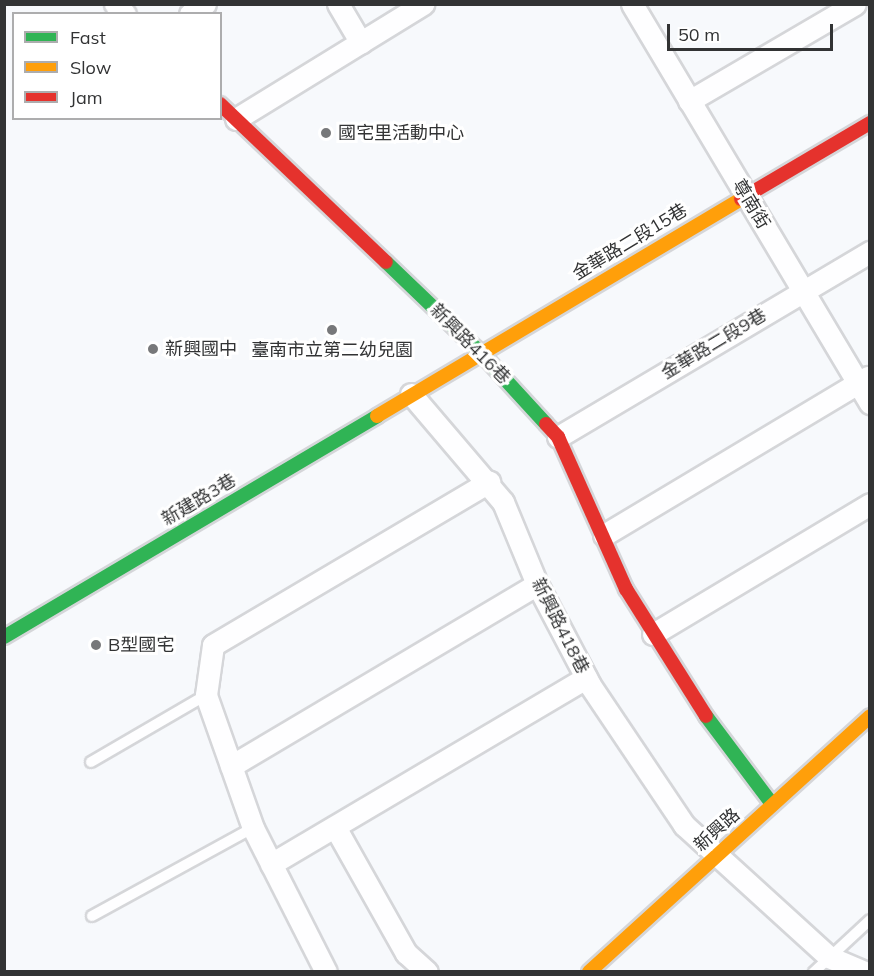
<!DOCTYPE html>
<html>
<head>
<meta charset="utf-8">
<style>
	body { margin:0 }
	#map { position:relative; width:874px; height:976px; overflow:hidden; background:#f7f9fc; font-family:Mulish,"Noto Sans TC",sans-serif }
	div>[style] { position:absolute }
	.roads { filter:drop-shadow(2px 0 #d5d6d9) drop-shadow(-2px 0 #d5d6d9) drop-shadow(0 2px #d5d6d9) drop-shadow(0 -2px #d5d6d9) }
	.lane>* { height:10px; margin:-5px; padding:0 5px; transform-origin:5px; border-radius:5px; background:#fefeff }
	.street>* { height:21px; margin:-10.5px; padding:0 10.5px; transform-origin:10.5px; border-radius:10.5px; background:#fefeff }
	.fast>* { height:14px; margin:-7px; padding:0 7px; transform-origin:7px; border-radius:7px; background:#30b455 }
	.slow>* { height:14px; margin:-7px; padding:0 7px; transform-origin:7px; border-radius:7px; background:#ff9f0a }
	.jam>* { height:14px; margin:-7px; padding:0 7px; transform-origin:7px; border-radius:7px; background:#e5322d }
	.dots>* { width:16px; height:16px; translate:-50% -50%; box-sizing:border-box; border:3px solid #fff; border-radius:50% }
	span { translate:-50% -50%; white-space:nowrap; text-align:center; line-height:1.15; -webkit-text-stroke:6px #fff; paint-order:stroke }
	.poi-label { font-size:18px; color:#323334 }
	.left { translate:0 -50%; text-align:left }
	.street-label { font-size:18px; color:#323334 }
	.frame { position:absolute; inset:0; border:6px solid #323334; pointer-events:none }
	.legend { position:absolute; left:12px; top:12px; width:210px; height:108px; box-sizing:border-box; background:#fff; border:2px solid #adadae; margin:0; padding:8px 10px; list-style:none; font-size:18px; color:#323334 }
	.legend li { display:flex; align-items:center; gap:12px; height:30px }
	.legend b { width:30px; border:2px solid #adadae }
	.scale { position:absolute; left:667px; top:24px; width:166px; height:27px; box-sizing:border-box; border:3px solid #323334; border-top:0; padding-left:8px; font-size:18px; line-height:21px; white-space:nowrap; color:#323334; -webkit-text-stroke:4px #fff; paint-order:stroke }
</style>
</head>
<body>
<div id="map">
	<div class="roads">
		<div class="lane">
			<i style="left:91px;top:762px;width:133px;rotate:-30.2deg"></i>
			<i style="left:92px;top:916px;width:183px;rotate:-28.7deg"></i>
			<i style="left:814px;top:972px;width:76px;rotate:-42.9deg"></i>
		</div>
		<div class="street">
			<i style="left:115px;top:4px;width:14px;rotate:45deg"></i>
			<i style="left:338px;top:4px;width:45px;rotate:59.5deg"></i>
			<i style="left:632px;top:4px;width:465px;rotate:59.2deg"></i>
			<i style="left:190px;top:14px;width:18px;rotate:-34deg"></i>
			<i style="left:689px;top:101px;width:192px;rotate:-30.3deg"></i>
			<i style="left:236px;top:119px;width:220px;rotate:-31.6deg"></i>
			<i style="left:411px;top:394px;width:142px;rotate:49.6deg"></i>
			<i style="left:503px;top:502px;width:89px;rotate:67.5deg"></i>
			<i style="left:537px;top:584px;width:114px;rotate:62.3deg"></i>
			<i style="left:590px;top:685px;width:169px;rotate:56.1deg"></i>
			<i style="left:684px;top:825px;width:196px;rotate:42.3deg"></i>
			<i style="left:829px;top:957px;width:39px;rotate:23deg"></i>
			<i style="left:558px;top:437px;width:363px;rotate:-30.7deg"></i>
			<i style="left:604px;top:535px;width:308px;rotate:-30.9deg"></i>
			<i style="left:653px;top:634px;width:253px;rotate:-30.9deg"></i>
			<i style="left:231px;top:766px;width:356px;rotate:-30.7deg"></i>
			<i style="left:335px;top:827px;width:145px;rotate:60.6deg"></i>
			<i style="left:406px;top:953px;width:28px;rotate:42deg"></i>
			<i style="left:271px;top:864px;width:366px;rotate:-30.6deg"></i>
			<i style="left:326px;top:972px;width:161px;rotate:-116.9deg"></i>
			<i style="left:253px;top:828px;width:141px;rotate:-109.5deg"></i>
			<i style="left:206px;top:695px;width:50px;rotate:-82deg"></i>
			<i style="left:213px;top:645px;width:321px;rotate:-30.6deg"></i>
		</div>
		<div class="fast">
			<i style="left:386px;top:262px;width:132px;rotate:43.8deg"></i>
			<i style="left:481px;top:353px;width:96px;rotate:47.5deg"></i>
			<i style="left:4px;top:637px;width:434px;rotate:-30.6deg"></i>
			<i style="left:706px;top:716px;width:110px;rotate:53.1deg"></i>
		</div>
		<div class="slow">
			<i style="left:377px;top:416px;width:424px;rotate:-30.8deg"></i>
			<i style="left:589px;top:972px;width:380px;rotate:-42.3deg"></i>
		</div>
		<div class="jam">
			<i style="left:220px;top:104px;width:229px;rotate:43.6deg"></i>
			<i style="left:741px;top:199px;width:150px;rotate:-30.5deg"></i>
			<i style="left:546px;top:424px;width:18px;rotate:47deg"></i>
			<i style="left:558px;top:437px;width:167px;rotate:65.9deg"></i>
			<i style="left:626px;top:589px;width:150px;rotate:57.8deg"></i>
		</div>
	</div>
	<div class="dots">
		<i style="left:326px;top:133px;background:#77787a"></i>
		<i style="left:332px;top:330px;background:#77787a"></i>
		<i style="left:153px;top:349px;background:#77787a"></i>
		<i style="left:96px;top:645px;background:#77787a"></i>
	</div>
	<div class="poi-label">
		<span class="left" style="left:338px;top:133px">國宅里活動中心</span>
		<span class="left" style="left:165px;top:349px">新興國中</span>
		<span style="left:332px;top:350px">臺南市立第二幼兒園</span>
		<span class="left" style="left:108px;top:645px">B型國宅</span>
	</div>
	<div class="street-label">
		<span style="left:751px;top:204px;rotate:59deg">尊南街</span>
		<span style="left:630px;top:242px;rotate:-31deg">金華路二段15巷</span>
		<span style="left:470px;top:344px;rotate:45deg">新興路416巷</span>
		<span style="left:714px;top:344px;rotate:-31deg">金華路二段9巷</span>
		<span style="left:199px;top:500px;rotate:-31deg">新建路3巷</span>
		<span style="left:560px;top:626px;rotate:63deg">新興路418巷</span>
		<span style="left:717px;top:830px;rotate:-42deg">新興路</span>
	</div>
	<div class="frame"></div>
	<ul class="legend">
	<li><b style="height:8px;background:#30b455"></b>Fast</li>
	<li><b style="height:8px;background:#ff9f0a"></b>Slow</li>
	<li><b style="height:8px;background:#e5322d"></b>Jam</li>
	</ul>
	<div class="scale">50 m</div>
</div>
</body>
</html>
